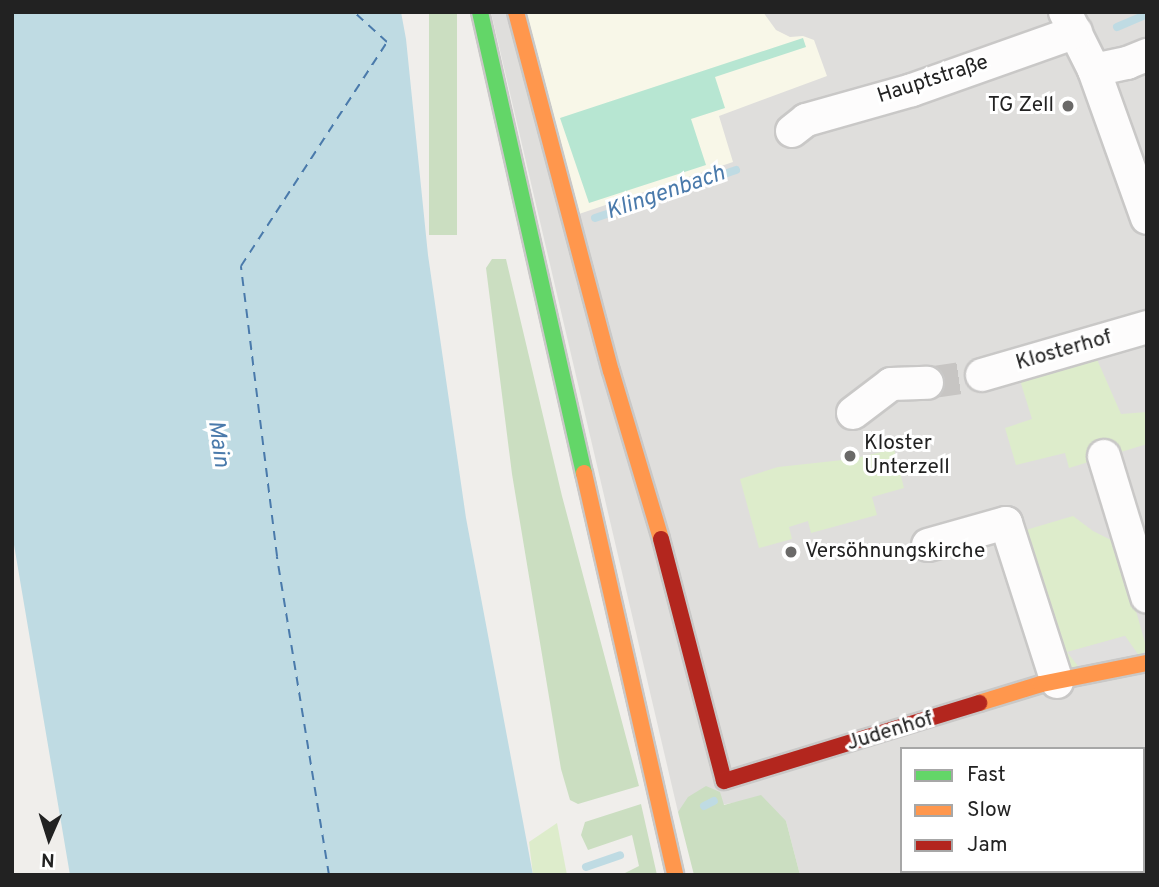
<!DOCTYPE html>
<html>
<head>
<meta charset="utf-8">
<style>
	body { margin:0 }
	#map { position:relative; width:1159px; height:887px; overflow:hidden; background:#f0eeeb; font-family:Overpass,sans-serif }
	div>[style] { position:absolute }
	.residential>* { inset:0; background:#dfdedc }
	.education>* { inset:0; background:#f8f7e8 }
	.grass>* { inset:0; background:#ddeccb }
	.forest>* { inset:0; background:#cbdec1; transform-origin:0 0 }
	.pitch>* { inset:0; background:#b7e6d2 }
	.parking>* { inset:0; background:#e0dfde }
	.water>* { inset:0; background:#bfdbe3 }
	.stream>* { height:8px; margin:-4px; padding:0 4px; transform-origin:4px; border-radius:4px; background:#bfdbe3 }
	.ferry>* { height:2px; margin-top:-1px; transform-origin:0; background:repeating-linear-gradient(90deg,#4a7aab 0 9px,transparent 0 16px) }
	.street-tunnel>* { height:32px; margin-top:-16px; transform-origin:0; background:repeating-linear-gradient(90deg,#c7c5c3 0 32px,transparent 0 48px) }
	.roads { filter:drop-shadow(2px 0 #c9c8c7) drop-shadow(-2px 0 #c9c8c7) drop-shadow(0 2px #c9c8c7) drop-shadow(0 -2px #c9c8c7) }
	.street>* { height:32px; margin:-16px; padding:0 16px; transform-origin:16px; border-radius:16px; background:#fdfcfc }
	.fast>* { height:16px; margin:-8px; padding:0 8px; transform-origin:8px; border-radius:8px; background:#63d668 }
	.slow>* { height:16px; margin:-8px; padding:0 8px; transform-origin:8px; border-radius:8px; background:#ff974d }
	.jam>* { height:16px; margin:-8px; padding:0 8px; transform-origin:8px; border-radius:8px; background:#b3261e }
	.dots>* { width:19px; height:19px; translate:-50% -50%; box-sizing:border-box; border:4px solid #fff; border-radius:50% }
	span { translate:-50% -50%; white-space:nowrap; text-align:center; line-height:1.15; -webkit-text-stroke:6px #fff; paint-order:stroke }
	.street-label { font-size:21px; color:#222 }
	.poi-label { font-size:21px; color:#222 }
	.right { translate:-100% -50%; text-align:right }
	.left { translate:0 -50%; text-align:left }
	.water-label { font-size:23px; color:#4a7aab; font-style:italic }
	.frame { position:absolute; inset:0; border:14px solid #222; pointer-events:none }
	.legend { position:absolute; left:900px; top:747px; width:245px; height:126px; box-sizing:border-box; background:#fff; border:2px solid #a7a7a7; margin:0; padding:9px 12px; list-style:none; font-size:21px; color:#222 }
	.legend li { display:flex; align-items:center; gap:14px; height:35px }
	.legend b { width:35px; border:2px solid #a7a7a7 }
	.north { position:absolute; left:14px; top:803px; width:70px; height:70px; -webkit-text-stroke:5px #fff; paint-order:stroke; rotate:183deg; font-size:19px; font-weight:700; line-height:28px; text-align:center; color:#222 }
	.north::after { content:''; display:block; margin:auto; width:24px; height:32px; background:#222; clip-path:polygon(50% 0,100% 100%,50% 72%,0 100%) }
</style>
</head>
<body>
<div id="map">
	<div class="residential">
		<i style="clip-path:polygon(evenodd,491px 12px,1147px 12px,1147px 875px,800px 875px,786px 821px,738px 802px,678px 812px,491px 12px,902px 749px,1143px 749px,1143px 871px,902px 871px,902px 749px)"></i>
	</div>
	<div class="education">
		<i style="clip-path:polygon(526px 12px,763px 12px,776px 30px,790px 37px,803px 36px,814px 40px,827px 76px,719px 116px,733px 162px,579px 214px)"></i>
	</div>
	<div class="grass">
		<i style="clip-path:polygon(1096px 357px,1121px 414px,1147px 412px,1147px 444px,1069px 468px,1065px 453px,1016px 465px,1005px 428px,1032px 419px,1019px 377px)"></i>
		<i style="clip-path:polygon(894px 449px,904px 488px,872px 497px,877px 515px,811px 533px,808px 521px,789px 527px,792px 539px,759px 548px,740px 479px,778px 467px,852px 459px)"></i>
		<i style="clip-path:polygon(1073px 516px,1093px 531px,1117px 543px,1147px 650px,1139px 656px,1125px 636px,1068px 652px,1082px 671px,1061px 677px,1019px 532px)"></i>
		<i style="clip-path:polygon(557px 823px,567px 875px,533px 875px,529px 842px)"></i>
	</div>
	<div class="forest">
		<i style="left:429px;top:12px;width:28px;height:223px"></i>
		<i style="clip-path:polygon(492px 259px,506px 259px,562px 496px,639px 786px,578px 804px,570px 800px,561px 769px,512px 474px,486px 268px)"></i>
		<i style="clip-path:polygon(706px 786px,720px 792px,724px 805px,761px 795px,786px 821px,800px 875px,694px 875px,678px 812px,688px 797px)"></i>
		<i style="clip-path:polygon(641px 804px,657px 875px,621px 875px,639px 866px,632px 835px,588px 850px,581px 835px,585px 822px)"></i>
	</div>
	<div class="pitch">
		<i style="clip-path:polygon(803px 38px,806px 47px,715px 77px,725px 108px,691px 119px,706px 165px,589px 203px,560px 118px)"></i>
	</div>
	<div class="parking">
		<i style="clip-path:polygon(1125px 636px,1139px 656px,1082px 671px,1067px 652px)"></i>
	</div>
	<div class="water">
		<i style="clip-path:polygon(12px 12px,401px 12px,406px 39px,428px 255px,466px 518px,533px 875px,70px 875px,12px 533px)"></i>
	</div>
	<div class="stream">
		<i style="left:1117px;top:27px;width:33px;rotate:-23deg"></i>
		<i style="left:595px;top:218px;width:149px;rotate:-18.8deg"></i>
		<i style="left:704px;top:806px;width:11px;rotate:-27deg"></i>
		<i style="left:586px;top:867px;width:36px;rotate:-19deg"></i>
	</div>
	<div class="ferry">
		<i style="left:329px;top:875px;width:323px;rotate:-99.3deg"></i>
		<i style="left:277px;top:556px;width:292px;rotate:-97.1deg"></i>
		<i style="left:241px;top:266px;width:267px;rotate:-56.9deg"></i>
		<i style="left:387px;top:42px;width:45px;rotate:-137.7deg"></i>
	</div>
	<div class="street-tunnel">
		<i style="left:927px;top:383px;width:56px;rotate:-8.3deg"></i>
	</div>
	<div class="roads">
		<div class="street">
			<i style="left:1065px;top:12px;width:65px;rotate:63.4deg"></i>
			<i style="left:1094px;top:70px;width:157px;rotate:70.3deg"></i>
			<i style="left:1094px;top:70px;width:34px;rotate:-12deg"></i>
			<i style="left:1127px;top:63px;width:22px;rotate:-22deg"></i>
			<i style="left:792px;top:131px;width:18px;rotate:-38deg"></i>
			<i style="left:806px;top:120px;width:110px;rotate:-15.8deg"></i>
			<i style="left:912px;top:90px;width:174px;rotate:-19.5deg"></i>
			<i style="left:982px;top:375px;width:172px;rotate:-16.2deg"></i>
			<i style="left:853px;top:413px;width:48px;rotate:-37.3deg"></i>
			<i style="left:891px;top:384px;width:36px;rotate:-2deg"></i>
			<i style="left:1104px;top:456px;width:147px;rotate:73deg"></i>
			<i style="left:928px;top:545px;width:81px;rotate:-15.8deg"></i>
			<i style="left:1006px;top:523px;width:167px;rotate:72.2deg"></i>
		</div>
		<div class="fast">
			<i style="left:480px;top:12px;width:473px;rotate:77.3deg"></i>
		</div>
		<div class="slow">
			<i style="left:516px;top:12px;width:371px;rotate:75.2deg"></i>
			<i style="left:611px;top:371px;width:175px;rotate:73.4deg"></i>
			<i style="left:584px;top:473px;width:412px;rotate:77.2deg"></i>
			<i style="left:979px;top:703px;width:65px;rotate:-17deg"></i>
			<i style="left:1041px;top:684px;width:108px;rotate:-11.2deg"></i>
		</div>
		<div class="jam">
			<i style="left:661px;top:539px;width:250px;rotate:75.4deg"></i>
			<i style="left:724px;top:781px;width:267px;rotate:-17deg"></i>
		</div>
	</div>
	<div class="dots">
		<i style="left:1068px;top:106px;background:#6a6968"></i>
		<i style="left:850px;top:456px;background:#6a6968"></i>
		<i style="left:791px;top:552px;background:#6a6968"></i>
	</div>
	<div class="street-label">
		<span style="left:933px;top:80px;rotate:-18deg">Hauptstraße</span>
		<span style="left:1064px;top:351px;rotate:-16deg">Klosterhof</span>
		<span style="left:890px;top:732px;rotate:-17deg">Judenhof</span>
	</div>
	<div class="poi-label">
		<span class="right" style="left:1054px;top:106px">TG Zell</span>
		<span class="left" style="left:864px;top:456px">Kloster<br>Unterzell</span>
		<span class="left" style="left:805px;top:552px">Versöhnungskirche</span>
	</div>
	<div class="water-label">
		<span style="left:666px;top:194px;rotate:-19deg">Klingenbach</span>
		<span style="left:217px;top:444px;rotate:82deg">Main</span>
	</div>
	<div class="frame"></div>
	<ul class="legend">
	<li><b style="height:9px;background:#63d668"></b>Fast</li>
	<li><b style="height:9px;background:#ff974d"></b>Slow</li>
	<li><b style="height:9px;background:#b3261e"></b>Jam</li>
	</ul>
	<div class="north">N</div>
</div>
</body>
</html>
